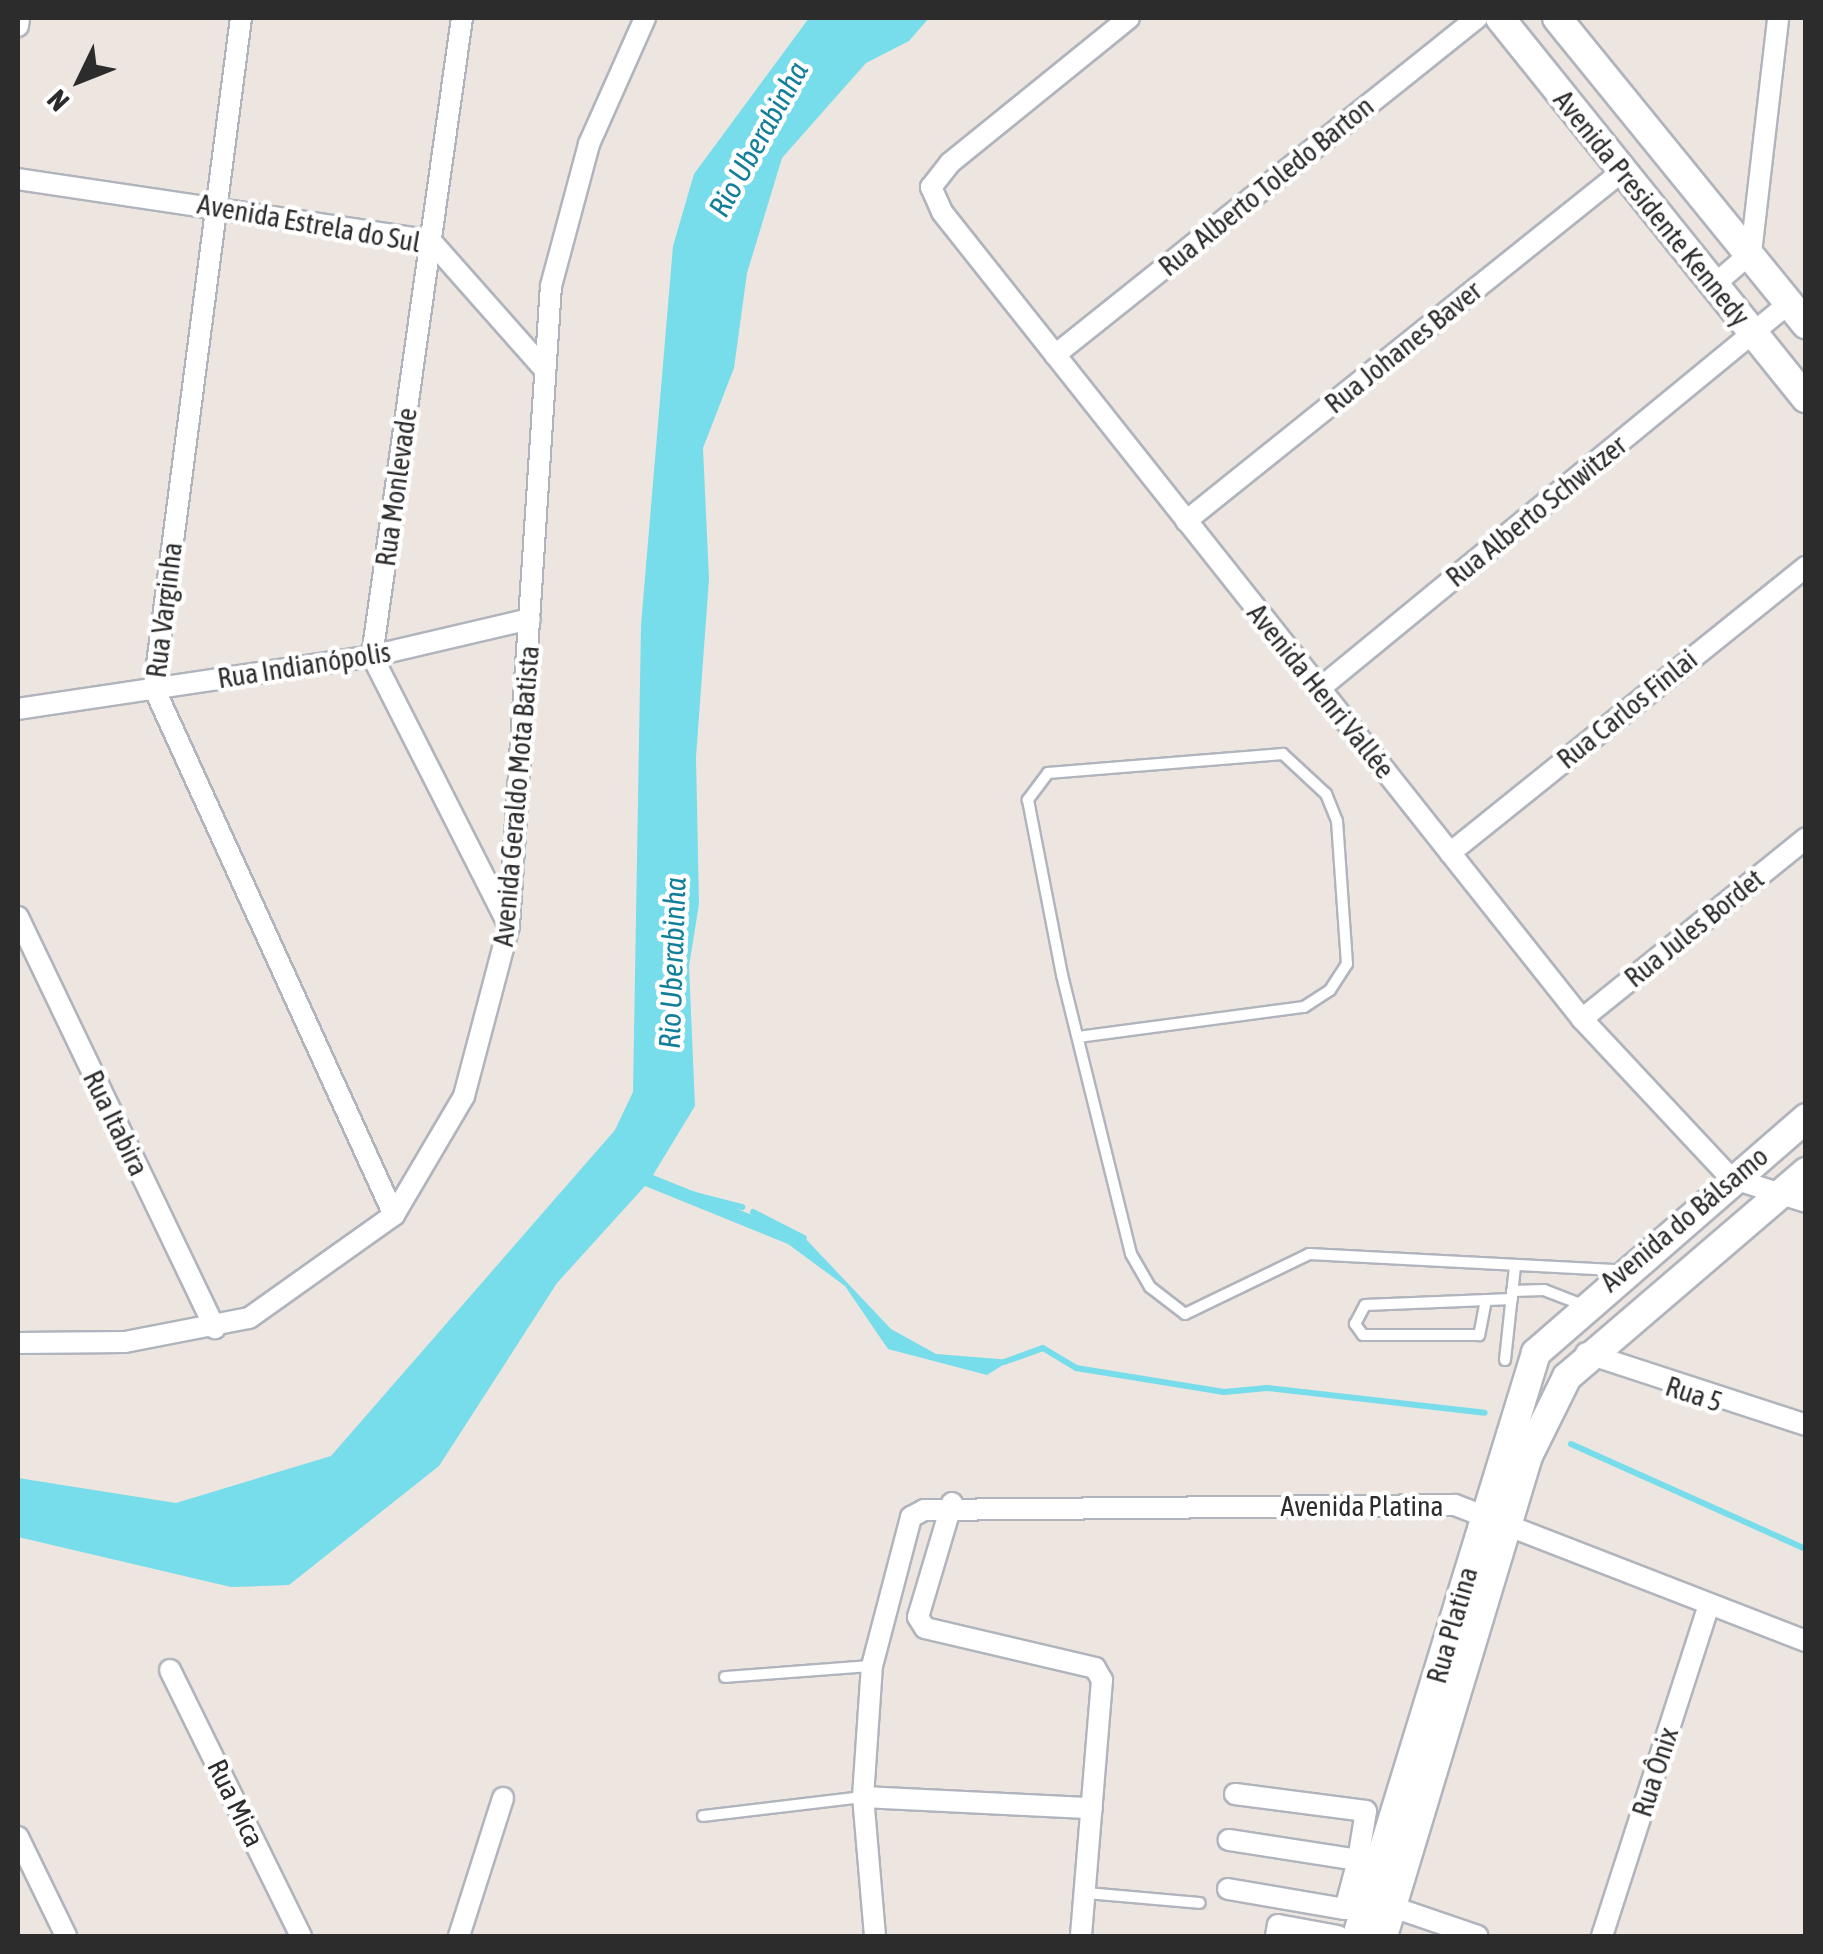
<!DOCTYPE html>
<html>
<head>
<meta charset="utf-8">
<style>
	body { margin:0 }
	#map { position:relative; width:1823px; height:1954px; overflow:hidden; background:#ede5e0; font-family:"Asap Condensed",sans-serif }
	div>[style] { position:absolute }
	.water>* { inset:0; background:#77ddeb }
	.stream>* { height:6px; margin:-3px; padding:0 3px; transform-origin:3px; border-radius:3px; background:#77ddeb }
	.roads { filter:drop-shadow(2px 0 #b0b4bc) drop-shadow(-2px 0 #b0b4bc) drop-shadow(0 2px #b0b4bc) drop-shadow(0 -2px #b0b4bc) }
	.service>* { height:10px; margin:-5px; padding:0 5px; transform-origin:5px; border-radius:5px; background:#fff }
	.minor>* { height:20px; margin:-10px; padding:0 10px; transform-origin:10px; border-radius:10px; background:#fff }
	.tertiary>* { height:28px; margin:-14px; padding:0 14px; transform-origin:14px; border-radius:14px; background:#fff }
	span { translate:-50% -50%; white-space:nowrap; text-align:center; line-height:1.15; -webkit-text-stroke:9px #fff; paint-order:stroke }
	.street-label { font-size:28px; color:#2c2c2c }
	.water-label { font-size:30px; color:#127f9a; font-style:italic }
	.frame { position:absolute; inset:0; border:20px solid #2c2c2c; pointer-events:none }
	.north { position:absolute; left:30px; top:30px; width:100px; height:100px; -webkit-text-stroke:8px #fff; paint-order:stroke; rotate:227deg; font-size:28px; font-weight:700; line-height:40px; text-align:center; color:#2c2c2c }
	.north::after { content:''; display:block; margin:auto; width:35px; height:45px; background:#2c2c2c; clip-path:polygon(50% 0,100% 100%,50% 72%,0 100%) }
</style>
</head>
<body>
<div id="map">
	<div class="water">
		<i style="clip-path:polygon(809px 18px,929px 18px,909px 41px,866px 63px,782px 158px,747px 273px,734px 368px,703px 448px,709px 579px,696px 757px,699px 904px,689px 966px,695px 1106px,653px 1175px,802px 1235px,891px 1329px,936px 1354px,1011px 1360px,987px 1375px,888px 1349px,845px 1286px,788px 1244px,645px 1186px,557px 1283px,439px 1466px,289px 1585px,231px 1587px,18px 1537px,18px 1478px,176px 1503px,331px 1456px,615px 1130px,633px 1092px,641px 625px,673px 246px,694px 174px)"></i>
	</div>
	<div class="stream">
		<i style="left:691px;top:1194px;width:53px;rotate:14.3deg"></i>
		<i style="left:753px;top:1212px;width:57px;rotate:27deg"></i>
		<i style="left:1004px;top:1362px;width:41px;rotate:-19.7deg"></i>
		<i style="left:1043px;top:1348px;width:39px;rotate:31deg"></i>
		<i style="left:1076px;top:1368px;width:150px;rotate:9.2deg"></i>
		<i style="left:1224px;top:1392px;width:43px;rotate:-5.3deg"></i>
		<i style="left:1267px;top:1388px;width:219px;rotate:6.5deg"></i>
		<i style="left:1571px;top:1444px;width:257px;rotate:24.1deg"></i>
	</div>
	<div class="roads">
		<div class="service">
			<i style="left:1078px;top:1037px;width:228px;rotate:-7.6deg"></i>
			<i style="left:1304px;top:1007px;width:31px;rotate:-33deg"></i>
			<i style="left:1330px;top:990px;width:31px;rotate:-57deg"></i>
			<i style="left:1347px;top:964px;width:143px;rotate:-94deg"></i>
			<i style="left:1337px;top:821px;width:29px;rotate:-112deg"></i>
			<i style="left:1326px;top:794px;width:59px;rotate:-137.1deg"></i>
			<i style="left:1283px;top:754px;width:236px;rotate:175.4deg"></i>
			<i style="left:1048px;top:773px;width:34px;rotate:127deg"></i>
			<i style="left:1028px;top:800px;width:178px;rotate:79deg"></i>
			<i style="left:1062px;top:975px;width:287px;rotate:76.1deg"></i>
			<i style="left:1131px;top:1254px;width:38px;rotate:60deg"></i>
			<i style="left:1150px;top:1287px;width:44px;rotate:37.6deg"></i>
			<i style="left:1185px;top:1314px;width:138px;rotate:-25.8deg"></i>
			<i style="left:1309px;top:1254px;width:310px;rotate:3deg"></i>
			<i style="left:1512px;top:1291px;width:32px;rotate:-2deg"></i>
			<i style="left:1544px;top:1290px;width:42px;rotate:21deg"></i>
			<i style="left:1486px;top:1300px;width:36px;rotate:101deg"></i>
			<i style="left:1479px;top:1335px;width:116px;rotate:180deg"></i>
			<i style="left:1363px;top:1335px;width:14px;rotate:-126deg"></i>
			<i style="left:1355px;top:1324px;width:21px;rotate:-62deg"></i>
			<i style="left:1365px;top:1305px;width:147px;rotate:-2.3deg"></i>
			<i style="left:1505px;top:1360px;width:95px;rotate:-83.9deg"></i>
			<i style="left:725px;top:1677px;width:147px;rotate:-4.3deg"></i>
			<i style="left:703px;top:1816px;width:160px;rotate:-6.8deg"></i>
			<i style="left:1086px;top:1893px;width:114px;rotate:5deg"></i>
		</div>
		<div class="minor">
			<i style="left:241px;top:18px;width:676px;rotate:97.4deg"></i>
			<i style="left:154px;top:688px;width:579px;rotate:65.52deg"></i>
			<i style="left:462px;top:18px;width:644px;rotate:98.03deg"></i>
			<i style="left:372px;top:656px;width:301px;rotate:63.1deg"></i>
			<i style="left:1129px;top:18px;width:230px;rotate:141deg"></i>
			<i style="left:950px;top:163px;width:31px;rotate:128deg"></i>
			<i style="left:931px;top:187px;width:27px;rotate:66deg"></i>
			<i style="left:942px;top:212px;width:1030px;rotate:51.58deg"></i>
			<i style="left:1582px;top:1019px;width:218px;rotate:46.9deg"></i>
			<i style="left:1731px;top:1178px;width:79px;rotate:17.7deg"></i>
			<i style="left:18px;top:26px;width:8px;rotate:-83deg"></i>
			<i style="left:18px;top:179px;width:418px;rotate:8.5deg"></i>
			<i style="left:431px;top:241px;width:172px;rotate:48.5deg"></i>
			<i style="left:1715px;top:284px;width:48px;rotate:-40.7deg"></i>
			<i style="left:1751px;top:253px;width:237px;rotate:-83.4deg"></i>
			<i style="left:1055px;top:355px;width:540px;rotate:-38.61deg"></i>
			<i style="left:1186px;top:521px;width:556px;rotate:-38.72deg"></i>
			<i style="left:1319px;top:689px;width:607px;rotate:-39.38deg"></i>
			<i style="left:18px;top:709px;width:358px;rotate:-8.5deg"></i>
			<i style="left:372px;top:656px;width:162px;rotate:-13.2deg"></i>
			<i style="left:1450px;top:853px;width:457px;rotate:-38.8deg"></i>
			<i style="left:18px;top:917px;width:456px;rotate:64.4deg"></i>
			<i style="left:1582px;top:1019px;width:288px;rotate:-38.9deg"></i>
			<i style="left:18px;top:1343px;width:107px;rotate:-0.5deg"></i>
			<i style="left:125px;top:1342px;width:126px;rotate:-11deg"></i>
			<i style="left:249px;top:1318px;width:178px;rotate:-35.4deg"></i>
			<i style="left:394px;top:1215px;width:138px;rotate:-59.5deg"></i>
			<i style="left:464px;top:1096px;width:176px;rotate:-75.2deg"></i>
			<i style="left:509px;top:926px;width:641px;rotate:-86.25deg"></i>
			<i style="left:551px;top:286px;width:147px;rotate:-75deg"></i>
			<i style="left:589px;top:144px;width:138px;rotate:-66deg"></i>
			<i style="left:1586px;top:1353px;width:231px;rotate:18.1deg"></i>
			<i style="left:952px;top:1503px;width:119px;rotate:106.6deg"></i>
			<i style="left:918px;top:1617px;width:13px;rotate:58deg"></i>
			<i style="left:925px;top:1628px;width:175px;rotate:13.2deg"></i>
			<i style="left:1095px;top:1668px;width:14px;rotate:60deg"></i>
			<i style="left:1102px;top:1680px;width:257px;rotate:94.7deg"></i>
			<i style="left:170px;top:1670px;width:297px;rotate:63.8deg"></i>
			<i style="left:1235px;top:1794px;width:132px;rotate:7.4deg"></i>
			<i style="left:1366px;top:1811px;width:50px;rotate:99.3deg"></i>
			<i style="left:863px;top:1797px;width:229px;rotate:2.8deg"></i>
			<i style="left:18px;top:1837px;width:110px;rotate:64.1deg"></i>
			<i style="left:1228px;top:1889px;width:119px;rotate:9.7deg"></i>
			<i style="left:1345px;top:1909px;width:51px;rotate:-75.1deg"></i>
			<i style="left:1358px;top:1860px;width:131px;rotate:-171.2deg"></i>
			<i style="left:1381px;top:1903px;width:102px;rotate:18.8deg"></i>
			<i style="left:459px;top:1936px;width:145px;rotate:-72.3deg"></i>
			<i style="left:875px;top:1936px;width:140px;rotate:-94.9deg"></i>
			<i style="left:863px;top:1797px;width:131px;rotate:-86.1deg"></i>
			<i style="left:872px;top:1666px;width:154px;rotate:-75.3deg"></i>
			<i style="left:911px;top:1517px;width:15px;rotate:-28deg"></i>
			<i style="left:924px;top:1510px;width:531px;rotate:-0.54deg"></i>
			<i style="left:1455px;top:1505px;width:376px;rotate:21.2deg"></i>
			<i style="left:1276px;top:1936px;width:11px;rotate:-80deg"></i>
			<i style="left:1278px;top:1925px;width:61px;rotate:10.4deg"></i>
			<i style="left:1602px;top:1936px;width:345px;rotate:-72.1deg"></i>
		</div>
		<div class="tertiary">
			<i style="left:1500px;top:18px;width:488px;rotate:51.2deg"></i>
			<i style="left:1557px;top:18px;width:395px;rotate:50.9deg"></i>
			<i style="left:1357px;top:1936px;width:610px;rotate:-72.93deg"></i>
			<i style="left:1536px;top:1353px;width:358px;rotate:-41deg"></i>
			<i style="left:1383px;top:1936px;width:501px;rotate:-73.19deg"></i>
			<i style="left:1528px;top:1456px;width:88px;rotate:-63.7deg"></i>
			<i style="left:1567px;top:1377px;width:315px;rotate:-40.6deg"></i>
		</div>
	</div>
	<div class="street-label">
		<span style="left:1266px;top:186px;rotate:-39deg">Rua Alberto Toledo Barton</span>
		<span style="left:1652px;top:208px;rotate:51deg">Avenida Presidente Kennedy</span>
		<span style="left:309px;top:223px;rotate:10deg">Avenida Estrela do Sul</span>
		<span style="left:1403px;top:347px;rotate:-39deg">Rua Johanes Baver</span>
		<span style="left:396px;top:487px;rotate:-82deg">Rua Monlevade</span>
		<span style="left:1536px;top:511px;rotate:-39deg">Rua Alberto Schwitzer</span>
		<span style="left:164px;top:610px;rotate:-83deg">Rua Varginha</span>
		<span style="left:304px;top:665px;rotate:-9deg">Rua Indianópolis</span>
		<span style="left:1321px;top:691px;rotate:51deg">Avenida Henri Vallée</span>
		<span style="left:1627px;top:709px;rotate:-39deg">Rua Carlos Finlai</span>
		<span style="left:516px;top:796px;rotate:-85deg">Avenida Geraldo Mota Batista</span>
		<span style="left:1694px;top:928px;rotate:-39deg">Rua Jules Bordet</span>
		<span style="left:116px;top:1123px;rotate:64deg">Rua Itabira</span>
		<span style="left:1684px;top:1219px;rotate:-40deg">Avenida do Bálsamo</span>
		<span style="left:1694px;top:1394px;rotate:18deg">Rua 5</span>
		<span style="left:1362px;top:1506px">Avenida Platina</span>
		<span style="left:1452px;top:1625px;rotate:-74deg">Rua Platina</span>
		<span style="left:1655px;top:1772px;rotate:-72deg">Rua Ônix</span>
		<span style="left:236px;top:1803px;rotate:64deg">Rua Mica</span>
	</div>
	<div class="water-label">
		<span style="left:758px;top:139px;rotate:-61deg">Rio Uberabinha</span>
		<span style="left:672px;top:963px;rotate:-88deg">Rio Uberabinha</span>
	</div>
	<div class="frame"></div>
	<div class="north">N</div>
</div>
</body>
</html>
